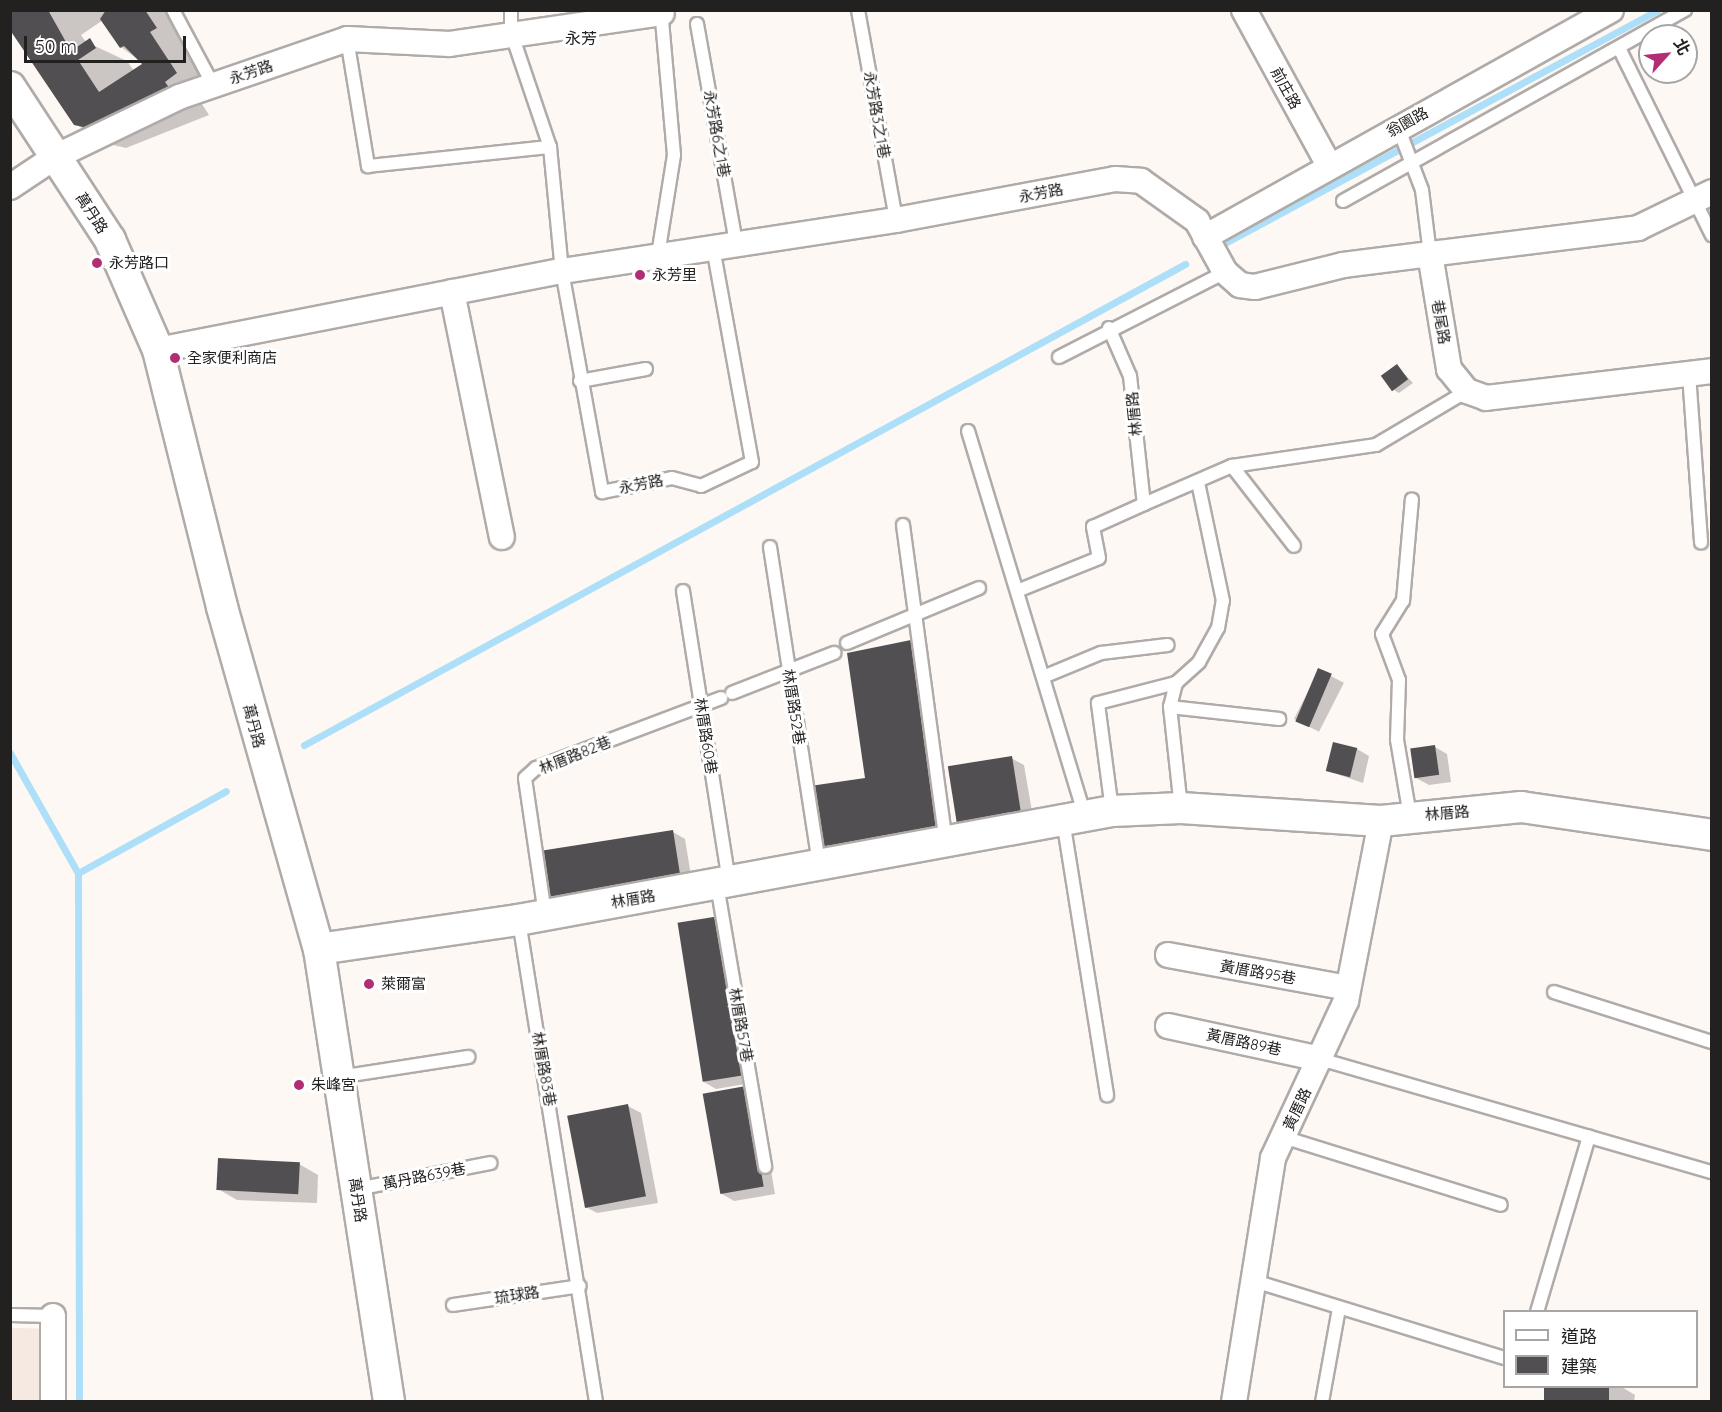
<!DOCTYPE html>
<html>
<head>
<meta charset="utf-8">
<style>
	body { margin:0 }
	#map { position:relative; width:1722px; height:1412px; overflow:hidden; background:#fef8f5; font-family:Quicksand,"Noto Sans TC",sans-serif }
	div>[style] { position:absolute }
	.built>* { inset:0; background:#f6e9e1; transform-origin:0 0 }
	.shadow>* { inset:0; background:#0003; transform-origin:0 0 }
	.stream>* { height:7px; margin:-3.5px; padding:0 3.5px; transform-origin:3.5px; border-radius:3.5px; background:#addff9 }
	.building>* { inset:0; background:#524f53; transform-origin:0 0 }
	.roads { filter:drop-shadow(2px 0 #b0aba8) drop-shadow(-2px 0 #b0aba8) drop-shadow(0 2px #b0aba8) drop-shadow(0 -2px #b0aba8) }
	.service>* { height:12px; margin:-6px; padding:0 6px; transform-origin:6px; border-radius:6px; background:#fff }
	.minor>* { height:24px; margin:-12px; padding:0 12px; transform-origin:12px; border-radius:12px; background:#fff }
	.tertiary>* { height:30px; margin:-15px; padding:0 15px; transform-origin:15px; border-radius:15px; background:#fff }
	.dots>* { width:16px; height:16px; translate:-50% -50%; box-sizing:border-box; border:3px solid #fff; border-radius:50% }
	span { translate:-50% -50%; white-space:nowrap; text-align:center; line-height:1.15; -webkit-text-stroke:6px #fff; paint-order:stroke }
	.street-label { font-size:15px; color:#232120 }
	.poi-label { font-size:15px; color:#232120 }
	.left { translate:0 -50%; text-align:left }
	.neighbourhood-label { font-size:16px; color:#232120 }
	.frame { position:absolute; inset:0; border:12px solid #232120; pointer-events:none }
	.legend { position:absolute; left:1503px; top:1310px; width:195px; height:78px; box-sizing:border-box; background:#fff; border:2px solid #a7a6a6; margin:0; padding:8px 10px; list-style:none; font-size:18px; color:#232120 }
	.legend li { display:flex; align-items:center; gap:12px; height:30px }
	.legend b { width:30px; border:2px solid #a7a6a6 }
	.north { position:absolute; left:1638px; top:24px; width:60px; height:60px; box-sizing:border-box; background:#fff; border:2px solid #a7a6a6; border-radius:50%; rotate:63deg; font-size:16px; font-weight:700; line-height:24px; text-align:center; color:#232120 }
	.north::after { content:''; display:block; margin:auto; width:21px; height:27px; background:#b22d73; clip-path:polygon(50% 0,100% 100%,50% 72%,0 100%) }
	.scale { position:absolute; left:24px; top:36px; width:162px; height:27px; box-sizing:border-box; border:3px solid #232120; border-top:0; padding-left:8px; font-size:18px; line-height:21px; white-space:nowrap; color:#232120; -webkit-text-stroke:4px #fff; paint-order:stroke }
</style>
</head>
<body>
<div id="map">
	<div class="built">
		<i style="left:11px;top:1328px;width:44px;height:74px;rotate:1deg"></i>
	</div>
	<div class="shadow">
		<i style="clip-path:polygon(evenodd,10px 10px,167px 10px,214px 95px,202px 104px,209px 115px,126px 148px,113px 145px,75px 124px,10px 10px,103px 20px,121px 47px,144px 64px,134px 71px,127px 61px,86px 42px,81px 35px,103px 20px)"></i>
		<i style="clip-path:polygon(1397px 366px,1413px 383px,1399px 393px,1394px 390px)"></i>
		<i style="clip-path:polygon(911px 642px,923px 649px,951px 835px,832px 854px,820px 846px,867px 779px)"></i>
		<i style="left:1319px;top:670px;width:28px;height:55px;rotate:27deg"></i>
		<i style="clip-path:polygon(1435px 747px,1447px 754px,1451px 782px,1429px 785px,1416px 778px)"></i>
		<i style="clip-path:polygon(1357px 749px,1369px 756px,1363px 783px,1328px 771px)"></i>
		<i style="clip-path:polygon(1011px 758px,1024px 765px,1034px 823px,972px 833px)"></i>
		<i style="clip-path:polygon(673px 832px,685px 839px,693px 888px,561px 907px)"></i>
		<i style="clip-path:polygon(720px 918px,732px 925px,757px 1082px,716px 1089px,704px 1082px)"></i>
		<i style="clip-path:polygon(758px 1095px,775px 1194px,734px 1201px,722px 1194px)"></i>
		<i style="clip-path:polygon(628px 1106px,641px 1113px,658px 1203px,597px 1213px,584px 1206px)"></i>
		<i style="clip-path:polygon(299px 1164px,318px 1175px,317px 1203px,237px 1200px,218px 1189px)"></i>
		<i style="clip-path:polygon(1546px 1386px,1620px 1386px,1635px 1395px,1634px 1402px,1544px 1402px)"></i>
	</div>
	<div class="stream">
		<i style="left:1225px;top:243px;width:491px;rotate:-28.3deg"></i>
		<i style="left:304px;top:745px;width:1004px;rotate:-28.63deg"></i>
		<i style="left:10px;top:753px;width:138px;rotate:60.5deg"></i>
		<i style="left:78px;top:873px;width:529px;rotate:89.89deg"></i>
		<i style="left:78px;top:873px;width:169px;rotate:-29deg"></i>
	</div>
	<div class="building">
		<i style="clip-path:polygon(10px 10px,48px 10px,71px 51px,90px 38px,96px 48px,78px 60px,99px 92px,142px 64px,124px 46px,120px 48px,100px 19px,106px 10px,145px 10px,157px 28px,150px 32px,177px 73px,165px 82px,173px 93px,88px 128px,74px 125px,10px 30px)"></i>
		<i style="left:1397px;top:364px;width:19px;height:20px;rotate:54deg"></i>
		<i style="clip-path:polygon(911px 640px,939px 829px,819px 847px,810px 786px,865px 778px,847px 653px)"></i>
		<i style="left:1318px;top:668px;width:15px;height:58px;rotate:23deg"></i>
		<i style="left:1333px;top:742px;width:25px;height:30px;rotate:14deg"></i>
		<i style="left:1435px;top:745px;width:30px;height:25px;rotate:82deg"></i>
		<i style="left:1012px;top:756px;width:61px;height:65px;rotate:81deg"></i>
		<i style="left:673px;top:830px;width:53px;height:135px;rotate:81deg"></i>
		<i style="left:720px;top:916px;width:161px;height:43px;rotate:81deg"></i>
		<i style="left:746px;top:1086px;width:102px;height:44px;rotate:80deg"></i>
		<i style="left:628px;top:1104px;width:94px;height:62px;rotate:79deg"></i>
		<i style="left:218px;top:1158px;width:82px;height:32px;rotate:3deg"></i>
		<i style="left:1544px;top:1386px;width:65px;height:16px"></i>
	</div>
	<div class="roads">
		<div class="service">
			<i style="left:173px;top:10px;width:85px;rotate:61.9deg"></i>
			<i style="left:511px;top:10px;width:22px;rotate:90deg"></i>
			<i style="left:511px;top:32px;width:121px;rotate:71.3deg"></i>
			<i style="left:550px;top:147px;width:125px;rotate:84.5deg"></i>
			<i style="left:562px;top:271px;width:225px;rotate:79.7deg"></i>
			<i style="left:602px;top:492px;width:71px;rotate:-11.3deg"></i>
			<i style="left:672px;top:478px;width:30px;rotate:15deg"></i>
			<i style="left:701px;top:486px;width:56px;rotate:-25.2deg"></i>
			<i style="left:752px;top:462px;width:218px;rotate:-100.3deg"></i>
			<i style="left:858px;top:10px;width:213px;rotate:79.7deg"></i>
			<i style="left:697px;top:24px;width:222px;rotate:79.9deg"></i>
			<i style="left:347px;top:39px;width:129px;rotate:80.6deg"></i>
			<i style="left:368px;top:166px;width:183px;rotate:-6deg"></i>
			<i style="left:1619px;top:48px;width:209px;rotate:63.6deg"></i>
			<i style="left:1398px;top:127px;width:67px;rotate:69.1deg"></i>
			<i style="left:1422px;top:190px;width:64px;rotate:82.9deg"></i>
			<i style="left:1343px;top:201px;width:392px;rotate:-29.2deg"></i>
			<i style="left:658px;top:255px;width:101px;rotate:-80.9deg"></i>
			<i style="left:674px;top:155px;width:146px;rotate:-95.1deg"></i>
			<i style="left:1109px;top:328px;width:52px;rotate:66.4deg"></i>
			<i style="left:1130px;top:376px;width:129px;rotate:83.8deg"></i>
			<i style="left:1059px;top:357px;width:186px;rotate:-27.1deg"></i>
			<i style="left:1689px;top:374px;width:169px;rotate:85.9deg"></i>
			<i style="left:580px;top:381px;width:67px;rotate:-10.3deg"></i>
			<i style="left:968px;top:431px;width:401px;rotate:73.1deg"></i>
			<i style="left:1232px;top:466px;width:101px;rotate:52.2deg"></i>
			<i style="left:903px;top:525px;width:319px;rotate:82.3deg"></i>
			<i style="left:770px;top:547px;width:322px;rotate:81.2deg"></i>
			<i style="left:683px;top:591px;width:294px;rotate:81deg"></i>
			<i style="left:1017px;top:591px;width:88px;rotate:-21.9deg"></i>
			<i style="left:1099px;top:558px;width:32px;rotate:-101deg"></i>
			<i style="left:1093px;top:527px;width:56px;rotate:-24.3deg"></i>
			<i style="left:1144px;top:504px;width:96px;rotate:-23.4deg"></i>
			<i style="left:1232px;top:466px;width:146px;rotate:-8.3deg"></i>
			<i style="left:1376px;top:445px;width:106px;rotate:-30.7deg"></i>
			<i style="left:847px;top:643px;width:143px;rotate:-22.6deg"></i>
			<i style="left:1043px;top:677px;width:63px;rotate:-22.5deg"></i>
			<i style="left:1101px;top:653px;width:67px;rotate:-6.8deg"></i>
			<i style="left:732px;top:693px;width:110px;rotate:-21.4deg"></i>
			<i style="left:1170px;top:707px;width:110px;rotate:6.3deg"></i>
			<i style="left:1181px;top:808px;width:102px;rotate:-96.2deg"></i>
			<i style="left:1170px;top:707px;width:25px;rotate:-76deg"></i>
			<i style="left:1176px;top:683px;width:31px;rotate:-42deg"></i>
			<i style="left:1199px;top:662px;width:39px;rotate:-61deg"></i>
			<i style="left:1218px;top:628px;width:27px;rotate:-80deg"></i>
			<i style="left:1223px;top:601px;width:122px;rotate:-101.9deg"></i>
			<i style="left:1112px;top:810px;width:108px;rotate:-97.5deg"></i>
			<i style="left:1098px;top:703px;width:81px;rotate:-14.4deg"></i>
			<i style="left:1410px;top:816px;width:77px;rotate:-99.7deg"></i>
			<i style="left:1397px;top:740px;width:60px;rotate:-88.1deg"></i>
			<i style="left:1399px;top:680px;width:49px;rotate:-110.3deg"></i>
			<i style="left:1382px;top:634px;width:39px;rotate:-58deg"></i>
			<i style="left:1403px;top:601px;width:102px;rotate:-85deg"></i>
			<i style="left:1063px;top:820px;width:279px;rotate:80.9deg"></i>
			<i style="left:717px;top:885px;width:286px;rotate:80.3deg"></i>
			<i style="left:545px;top:914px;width:137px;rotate:-98.4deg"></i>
			<i style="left:525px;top:778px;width:15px;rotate:-42deg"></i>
			<i style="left:536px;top:768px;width:198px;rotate:-20.7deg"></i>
			<i style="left:519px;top:921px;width:487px;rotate:80.9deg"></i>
			<i style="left:1554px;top:992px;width:166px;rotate:17.6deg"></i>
			<i style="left:1320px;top:1059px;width:408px;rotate:16.1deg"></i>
			<i style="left:339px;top:1077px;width:131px;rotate:-8.8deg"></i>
			<i style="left:1283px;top:1137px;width:228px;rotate:17.3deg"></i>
			<i style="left:357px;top:1189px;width:136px;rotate:-11deg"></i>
			<i style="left:1251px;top:1280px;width:265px;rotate:17.1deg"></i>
			<i style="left:453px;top:1305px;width:128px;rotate:-8.5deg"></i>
			<i style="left:1537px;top:1312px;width:183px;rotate:-73.5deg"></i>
			<i style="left:10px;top:1315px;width:43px;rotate:1.3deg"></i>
			<i style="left:1322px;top:1402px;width:96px;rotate:-79.7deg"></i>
		</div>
		<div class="minor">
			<i style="left:1244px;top:10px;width:177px;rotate:61.3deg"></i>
			<i style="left:10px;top:187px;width:54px;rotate:-33.7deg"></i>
			<i style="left:55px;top:157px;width:138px;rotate:-25.8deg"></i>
			<i style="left:179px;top:97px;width:178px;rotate:-19deg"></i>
			<i style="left:347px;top:39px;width:103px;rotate:2.8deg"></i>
			<i style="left:450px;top:44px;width:214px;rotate:-8.3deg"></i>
			<i style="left:1205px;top:237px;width:465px;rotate:-29.2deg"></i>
			<i style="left:1430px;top:254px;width:210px;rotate:-7.1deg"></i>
			<i style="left:1638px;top:228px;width:82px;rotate:-25.9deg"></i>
			<i style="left:452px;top:292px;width:250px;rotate:78.5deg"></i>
			<i style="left:158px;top:350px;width:412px;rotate:-11.1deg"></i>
			<i style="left:562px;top:271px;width:338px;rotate:-8.7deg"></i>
			<i style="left:896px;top:220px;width:223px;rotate:-10.6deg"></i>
			<i style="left:1115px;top:179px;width:26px;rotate:4deg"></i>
			<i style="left:1141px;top:181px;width:69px;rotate:35.5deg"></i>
			<i style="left:1197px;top:221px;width:58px;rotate:61.2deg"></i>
			<i style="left:1225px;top:272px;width:20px;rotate:41deg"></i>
			<i style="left:1240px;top:285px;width:15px;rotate:8deg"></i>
			<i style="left:1255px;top:287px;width:91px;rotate:-14deg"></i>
			<i style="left:1343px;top:265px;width:88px;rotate:-7.2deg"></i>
			<i style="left:1430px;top:254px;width:117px;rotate:80.6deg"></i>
			<i style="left:1449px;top:369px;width:28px;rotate:51deg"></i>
			<i style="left:1467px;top:391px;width:20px;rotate:20deg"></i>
			<i style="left:1486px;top:398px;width:228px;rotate:-6.8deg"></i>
			<i style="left:1168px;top:955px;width:183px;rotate:10.4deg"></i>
			<i style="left:1168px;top:1026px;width:156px;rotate:12.2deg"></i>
			<i style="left:53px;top:1402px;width:86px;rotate:-90deg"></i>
			<i style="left:1234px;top:1402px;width:247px;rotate:-80.9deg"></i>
			<i style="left:1273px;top:1158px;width:173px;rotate:-65.1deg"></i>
			<i style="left:1346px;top:1001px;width:183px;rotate:-79deg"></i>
		</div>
		<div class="tertiary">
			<i style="left:10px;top:87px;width:183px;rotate:56.8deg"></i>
			<i style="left:110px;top:240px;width:120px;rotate:66.4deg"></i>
			<i style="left:158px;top:350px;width:265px;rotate:76deg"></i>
			<i style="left:222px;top:607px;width:355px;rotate:74.2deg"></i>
			<i style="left:319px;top:949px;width:458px;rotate:81.2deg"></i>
			<i style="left:319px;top:949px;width:201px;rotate:-8.3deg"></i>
			<i style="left:518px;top:920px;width:604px;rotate:-10.4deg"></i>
			<i style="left:1112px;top:811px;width:69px;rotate:-2.5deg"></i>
			<i style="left:1181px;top:808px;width:200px;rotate:3.7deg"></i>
			<i style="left:1381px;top:821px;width:141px;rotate:-5.7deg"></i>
			<i style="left:1521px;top:807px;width:193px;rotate:8.3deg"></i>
		</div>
	</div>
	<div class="dots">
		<i style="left:97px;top:263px;background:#b22d73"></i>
		<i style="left:640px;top:275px;background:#b22d73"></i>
		<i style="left:175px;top:358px;background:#b22d73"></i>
		<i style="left:369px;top:984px;background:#b22d73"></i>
		<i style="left:299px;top:1085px;background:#b22d73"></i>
	</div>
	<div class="street-label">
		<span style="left:251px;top:72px;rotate:-19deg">永芳路</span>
		<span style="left:1286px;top:88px;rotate:61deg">前庄路</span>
		<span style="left:877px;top:115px;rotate:80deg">永芳路3之1巷</span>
		<span style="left:1407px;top:122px;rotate:-29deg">翁園路</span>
		<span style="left:717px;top:134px;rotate:80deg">永芳路6之1巷</span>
		<span style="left:1041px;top:193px;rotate:-11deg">永芳路</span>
		<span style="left:92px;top:213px;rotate:57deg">萬丹路</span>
		<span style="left:1441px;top:322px;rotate:80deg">巷尾路</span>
		<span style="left:1134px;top:414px;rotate:-96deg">林厝路</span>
		<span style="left:641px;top:484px;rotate:-11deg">永芳路</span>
		<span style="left:794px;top:707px;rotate:81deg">林厝路52巷</span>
		<span style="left:254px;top:726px;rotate:75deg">萬丹路</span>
		<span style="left:706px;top:736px;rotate:81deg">林厝路60巷</span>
		<span style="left:575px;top:755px;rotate:-22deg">林厝路82巷</span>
		<span style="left:1447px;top:813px;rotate:-5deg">林厝路</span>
		<span style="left:633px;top:899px;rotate:-10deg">林厝路</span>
		<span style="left:1258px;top:972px;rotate:10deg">黃厝路95巷</span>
		<span style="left:741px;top:1025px;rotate:80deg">林厝路57巷</span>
		<span style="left:1244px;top:1042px;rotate:12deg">黃厝路89巷</span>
		<span style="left:544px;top:1069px;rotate:80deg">林厝路83巷</span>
		<span style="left:1297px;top:1109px;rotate:-65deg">黃厝路</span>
		<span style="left:424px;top:1176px;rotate:-11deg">萬丹路639巷</span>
		<span style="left:358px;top:1200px;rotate:81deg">萬丹路</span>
		<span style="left:517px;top:1295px;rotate:-9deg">琉球路</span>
	</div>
	<div class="poi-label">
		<span class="left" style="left:109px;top:263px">永芳路口</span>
		<span class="left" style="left:652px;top:275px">永芳里</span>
		<span class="left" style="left:187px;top:358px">全家便利商店</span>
		<span class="left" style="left:381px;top:984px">萊爾富</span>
		<span class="left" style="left:311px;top:1085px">朱峰宮</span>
	</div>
	<div class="neighbourhood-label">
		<span style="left:581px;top:38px">永芳</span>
	</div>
	<div class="frame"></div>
	<ul class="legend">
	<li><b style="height:8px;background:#fff"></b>道路</li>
	<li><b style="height:16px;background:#524f53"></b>建築</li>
	</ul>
	<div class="north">北</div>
	<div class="scale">50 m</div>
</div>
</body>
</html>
